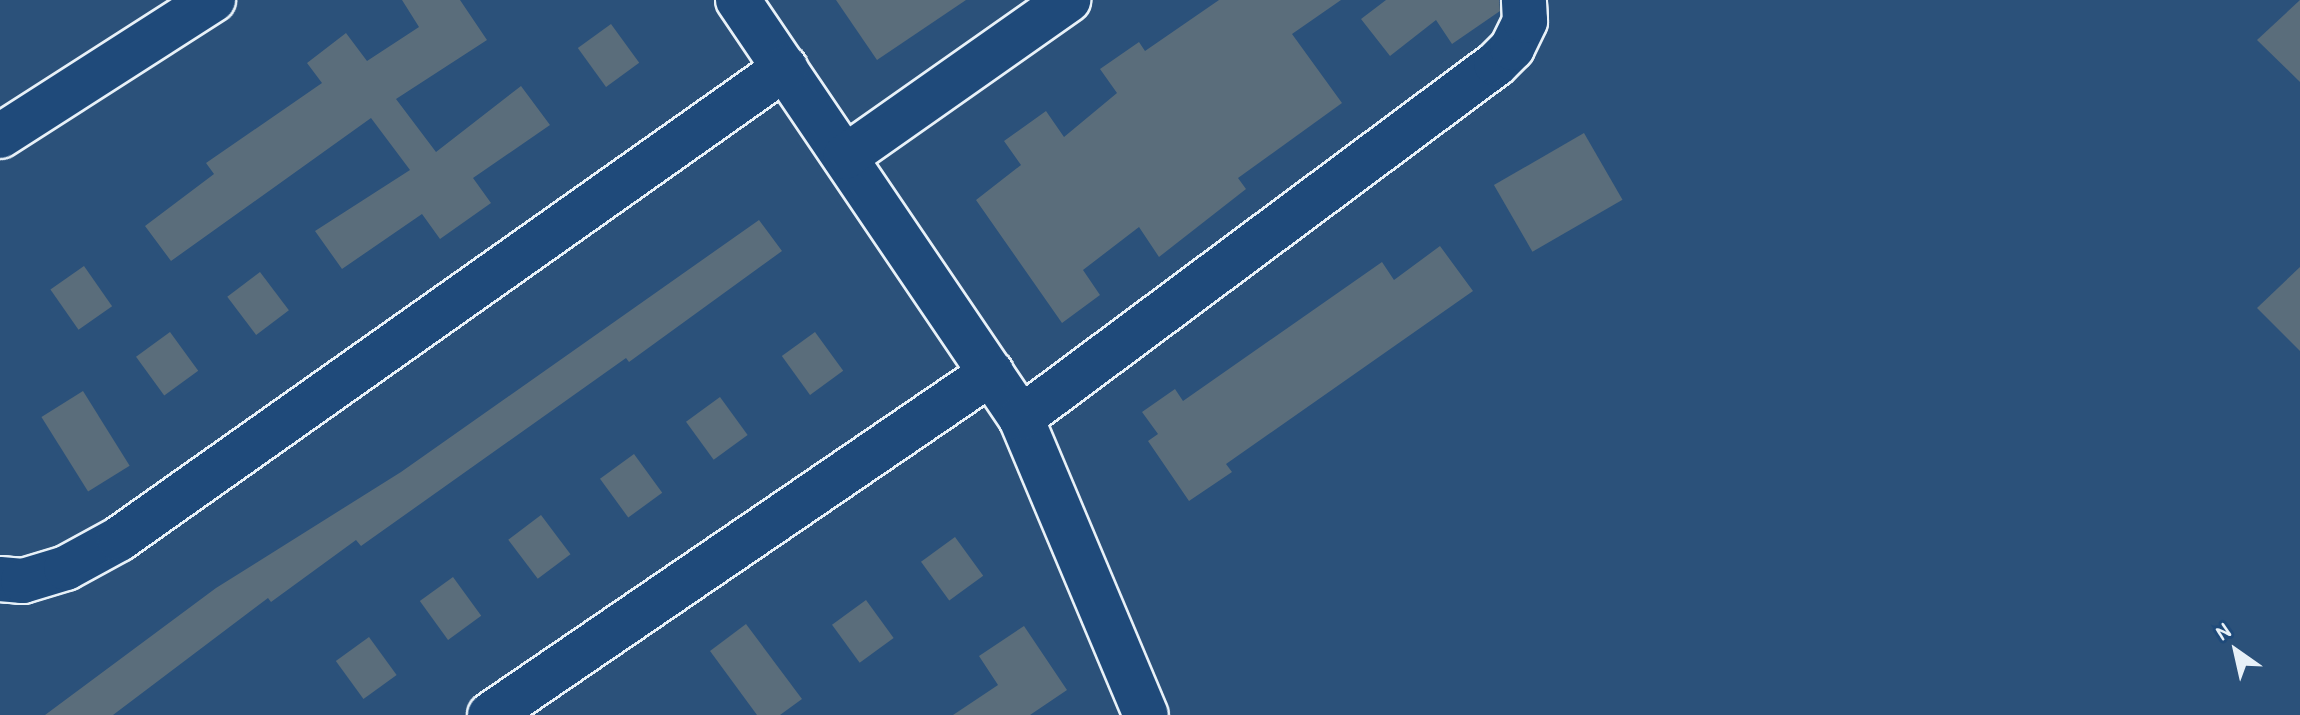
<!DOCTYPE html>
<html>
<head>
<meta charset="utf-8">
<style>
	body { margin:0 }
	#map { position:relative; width:2300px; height:715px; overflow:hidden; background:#2b517a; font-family:"Patrick Hand",sans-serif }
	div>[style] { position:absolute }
	.building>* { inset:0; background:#5a6d7b; transform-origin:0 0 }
	.roads { filter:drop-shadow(2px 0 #e8f1f8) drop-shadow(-2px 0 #e8f1f8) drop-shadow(0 2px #e8f1f8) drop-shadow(0 -2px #e8f1f8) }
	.street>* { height:44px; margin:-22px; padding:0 22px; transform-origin:22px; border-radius:22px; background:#1f4a7a }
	span { translate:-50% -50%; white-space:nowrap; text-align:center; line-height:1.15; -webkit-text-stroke:6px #1f4a7a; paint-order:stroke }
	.north { position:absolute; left:2196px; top:611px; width:80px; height:80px; -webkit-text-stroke:6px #1f4a7a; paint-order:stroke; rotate:326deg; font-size:22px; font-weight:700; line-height:32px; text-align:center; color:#e8f1f8 }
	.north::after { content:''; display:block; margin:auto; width:28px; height:36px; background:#e8f1f8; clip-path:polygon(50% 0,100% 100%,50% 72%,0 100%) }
</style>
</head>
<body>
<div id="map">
	<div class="building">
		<i style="clip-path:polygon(402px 0,460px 0,487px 40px,396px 99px,436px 152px,521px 86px,550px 125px,473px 178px,491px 203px,440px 239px,422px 214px,342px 269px,315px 231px,410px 170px,371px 118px,171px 261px,145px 226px,214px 174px,206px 163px,322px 83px,307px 63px,346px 33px,367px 61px,419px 27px)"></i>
		<i style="clip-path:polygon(836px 0,966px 0,877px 60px)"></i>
		<i style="clip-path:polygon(1219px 0,1341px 0,1292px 34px,1342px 103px,1238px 178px,1246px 189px,1159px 257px,1139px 227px,1083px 270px,1100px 295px,1062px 323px,976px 200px,1021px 165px,1004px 141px,1046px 111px,1064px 137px,1117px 93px,1100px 69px,1139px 42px,1145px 51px)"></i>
		<i style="clip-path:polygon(1386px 0,1499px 0,1500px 11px,1452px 44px,1436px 20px,1390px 56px,1361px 19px)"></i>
		<i style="clip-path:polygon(2300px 0,2300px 82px,2257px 40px)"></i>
		<i style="left:611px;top:24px;width:48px;height:41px;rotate:54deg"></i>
		<i style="left:1584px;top:133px;width:77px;height:104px;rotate:60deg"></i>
		<i style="clip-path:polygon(759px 220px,782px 251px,629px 362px,626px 358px,361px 546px,356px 540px,271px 602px,268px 598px,113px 715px,45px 715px,216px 588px,401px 472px)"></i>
		<i style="clip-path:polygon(1440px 246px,1473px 291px,1226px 464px,1232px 472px,1189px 501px,1148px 441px,1158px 434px,1142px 412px,1175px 389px,1183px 401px,1382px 262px,1394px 280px)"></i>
		<i style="left:84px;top:266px;width:49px;height:41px;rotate:55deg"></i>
		<i style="clip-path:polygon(2300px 267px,2300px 351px,2257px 308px)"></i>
		<i style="left:260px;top:272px;width:48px;height:41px;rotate:53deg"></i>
		<i style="left:170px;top:332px;width:48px;height:42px;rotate:54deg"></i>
		<i style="left:815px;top:332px;width:48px;height:41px;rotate:54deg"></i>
		<i style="left:83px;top:391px;width:88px;height:49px;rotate:58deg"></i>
		<i style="left:720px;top:397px;width:47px;height:42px;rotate:54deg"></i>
		<i style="left:634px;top:454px;width:48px;height:42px;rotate:54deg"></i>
		<i style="left:541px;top:515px;width:49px;height:41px;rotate:53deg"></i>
		<i style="left:955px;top:537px;width:48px;height:42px;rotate:54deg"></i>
		<i style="left:453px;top:577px;width:48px;height:41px;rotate:54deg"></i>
		<i style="left:866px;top:600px;width:47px;height:42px;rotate:54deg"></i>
		<i style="clip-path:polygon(746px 624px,802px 699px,780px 715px,757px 715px,710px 651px)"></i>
		<i style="clip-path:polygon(1024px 626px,1067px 690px,1030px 715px,953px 715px,998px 685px,979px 656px)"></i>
		<i style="left:369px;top:637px;width:47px;height:41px;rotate:54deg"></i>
	</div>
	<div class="roads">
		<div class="street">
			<i style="left:738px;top:0;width:505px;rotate:55.9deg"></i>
			<i style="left:1021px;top:418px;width:322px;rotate:67.2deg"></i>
			<i style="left:0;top:136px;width:253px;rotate:-32.6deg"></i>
			<i style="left:845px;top:157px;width:273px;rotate:-35.1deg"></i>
			<i style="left:1021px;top:418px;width:592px;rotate:-36.7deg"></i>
			<i style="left:1496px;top:64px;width:23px;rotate:-45deg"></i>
			<i style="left:1512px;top:48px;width:30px;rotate:-64deg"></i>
			<i style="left:1525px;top:21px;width:21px;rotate:-93deg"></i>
			<i style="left:0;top:579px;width:23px;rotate:5deg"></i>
			<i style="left:23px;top:581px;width:45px;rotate:-16.8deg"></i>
			<i style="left:66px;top:568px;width:60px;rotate:-28.7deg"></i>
			<i style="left:119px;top:539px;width:816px;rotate:-35.27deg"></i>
			<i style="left:490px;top:715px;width:607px;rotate:-34.32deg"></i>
		</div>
	</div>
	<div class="north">N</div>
</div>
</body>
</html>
